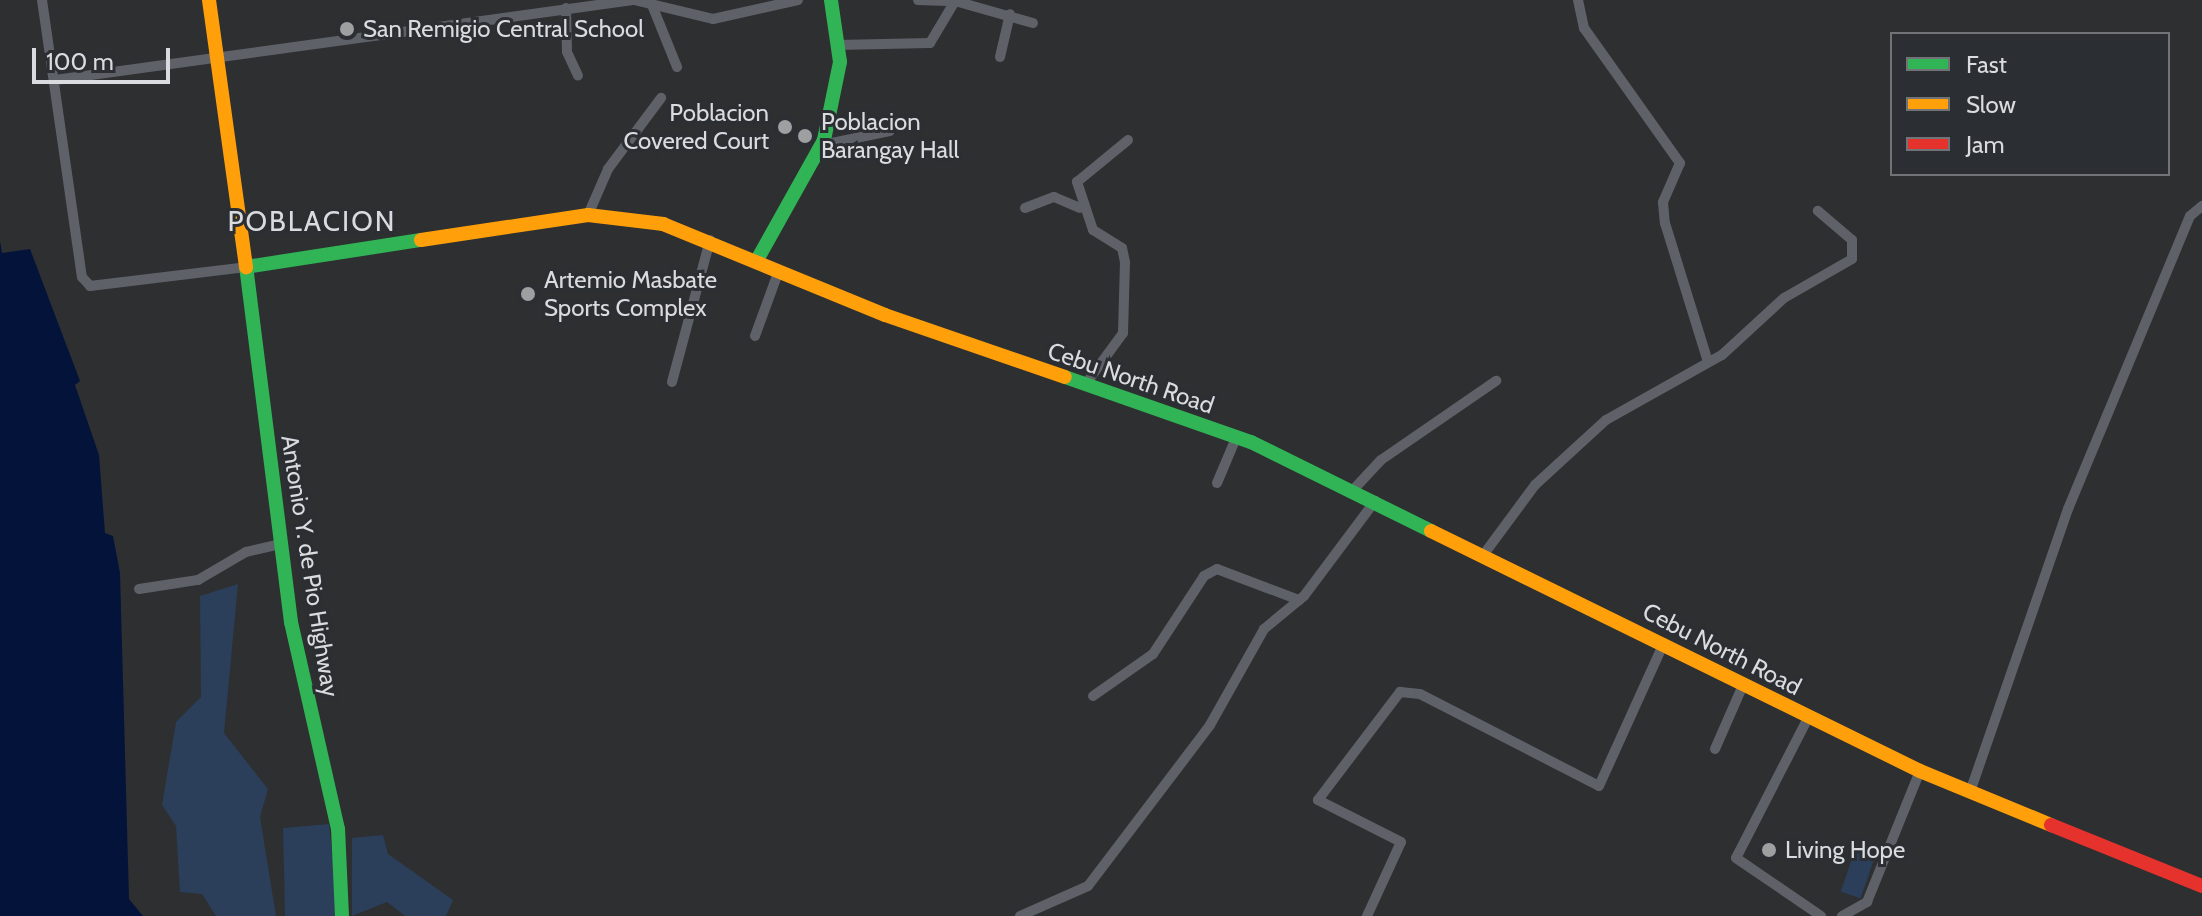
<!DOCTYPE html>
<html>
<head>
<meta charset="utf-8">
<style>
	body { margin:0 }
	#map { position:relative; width:2202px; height:916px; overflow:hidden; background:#2d2f31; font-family:Cabin,sans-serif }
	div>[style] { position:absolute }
	.green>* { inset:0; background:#2b3e5a; transform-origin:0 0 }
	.water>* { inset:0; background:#04133a }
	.street>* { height:10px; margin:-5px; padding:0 5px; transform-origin:5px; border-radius:5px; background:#5e6168 }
	.fast>* { height:14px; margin:-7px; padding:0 7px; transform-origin:7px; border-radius:7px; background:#30b455 }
	.slow>* { height:14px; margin:-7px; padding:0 7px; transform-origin:7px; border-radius:7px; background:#ff9f0a }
	.jam>* { height:14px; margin:-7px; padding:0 7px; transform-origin:7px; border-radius:7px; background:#e5322d }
	.dots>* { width:22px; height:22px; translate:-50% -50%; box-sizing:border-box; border:4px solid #2b2e33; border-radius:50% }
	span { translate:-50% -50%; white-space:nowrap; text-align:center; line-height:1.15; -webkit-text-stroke:6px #2b2e33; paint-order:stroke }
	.poi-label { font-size:24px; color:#d9dbde }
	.left { translate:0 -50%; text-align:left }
	.right { translate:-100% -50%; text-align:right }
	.street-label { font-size:24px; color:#d9dbde }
	.quarter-label { font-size:28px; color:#d9dbde; letter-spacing:2px }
	.legend { position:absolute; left:1890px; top:32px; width:280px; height:144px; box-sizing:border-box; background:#2b2e33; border:2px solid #717377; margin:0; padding:10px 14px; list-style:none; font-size:24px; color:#d9dbde }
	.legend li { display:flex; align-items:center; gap:16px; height:40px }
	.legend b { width:40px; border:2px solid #717377 }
	.scale { position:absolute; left:32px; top:48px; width:138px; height:36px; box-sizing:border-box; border:4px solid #d9dbde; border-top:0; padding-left:10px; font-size:24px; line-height:28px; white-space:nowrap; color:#d9dbde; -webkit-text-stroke:6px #2b2e33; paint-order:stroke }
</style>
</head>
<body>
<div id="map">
	<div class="green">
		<i style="clip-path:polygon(238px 584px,224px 733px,268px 789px,260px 817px,276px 916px,216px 916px,202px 894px,180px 892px,176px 826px,162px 805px,176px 722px,201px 697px,200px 596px)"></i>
		<i style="clip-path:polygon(329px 824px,339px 916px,285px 916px,283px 828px)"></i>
		<i style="clip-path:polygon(383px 835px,388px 854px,453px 900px,446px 916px,405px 916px,387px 902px,352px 916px,352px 838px)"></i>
		<i style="left:1855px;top:850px;width:21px;height:44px;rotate:19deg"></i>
	</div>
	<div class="water">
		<i style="clip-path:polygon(0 241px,2px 253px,30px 249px,80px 381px,75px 385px,99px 455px,105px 533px,113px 536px,120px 573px,129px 899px,143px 916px,0 916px)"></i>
	</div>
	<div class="street">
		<i style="left:42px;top:0;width:280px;rotate:81.8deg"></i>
		<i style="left:82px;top:277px;width:12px;rotate:48deg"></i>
		<i style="left:90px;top:286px;width:157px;rotate:-6.9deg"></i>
		<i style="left:918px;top:0;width:37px;rotate:2deg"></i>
		<i style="left:955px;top:1px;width:81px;rotate:15.8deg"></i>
		<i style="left:1578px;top:0;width:29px;rotate:78deg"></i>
		<i style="left:1584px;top:28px;width:166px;rotate:54.6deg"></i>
		<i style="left:1680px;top:163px;width:43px;rotate:113.6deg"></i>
		<i style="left:1663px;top:202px;width:21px;rotate:85deg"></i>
		<i style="left:1665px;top:223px;width:145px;rotate:72.8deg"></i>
		<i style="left:652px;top:5px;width:67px;rotate:68deg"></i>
		<i style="left:566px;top:8px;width:44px;rotate:88.7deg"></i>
		<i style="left:567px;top:52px;width:26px;rotate:65deg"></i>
		<i style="left:837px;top:45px;width:93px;rotate:-1.2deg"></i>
		<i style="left:930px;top:43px;width:49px;rotate:-59.2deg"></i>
		<i style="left:1000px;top:57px;width:44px;rotate:-76.9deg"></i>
		<i style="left:55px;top:80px;width:585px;rotate:-7.87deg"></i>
		<i style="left:634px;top:0;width:81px;rotate:13.5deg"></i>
		<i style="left:713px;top:19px;width:87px;rotate:-12.6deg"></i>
		<i style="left:822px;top:145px;width:69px;rotate:-11.6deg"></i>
		<i style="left:1025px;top:208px;width:31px;rotate:-21deg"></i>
		<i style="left:1054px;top:197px;width:28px;rotate:23deg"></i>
		<i style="left:588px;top:215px;width:50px;rotate:-66.5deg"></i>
		<i style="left:608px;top:169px;width:89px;rotate:-53.3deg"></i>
		<i style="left:755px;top:336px;width:70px;rotate:-70deg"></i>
		<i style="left:672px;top:382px;width:147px;rotate:-75deg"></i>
		<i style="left:1085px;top:385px;width:64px;rotate:-53.8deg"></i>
		<i style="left:1123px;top:333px;width:71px;rotate:-88.4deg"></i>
		<i style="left:1125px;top:262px;width:14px;rotate:-102deg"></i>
		<i style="left:1122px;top:248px;width:34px;rotate:-148deg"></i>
		<i style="left:1093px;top:230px;width:51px;rotate:-108.4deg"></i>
		<i style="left:1077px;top:182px;width:66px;rotate:-39.5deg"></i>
		<i style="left:1217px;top:483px;width:49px;rotate:-67.1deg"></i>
		<i style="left:1353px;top:490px;width:41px;rotate:-47deg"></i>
		<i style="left:1381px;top:460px;width:140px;rotate:-34.5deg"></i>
		<i style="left:1484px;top:554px;width:86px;rotate:-53.5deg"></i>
		<i style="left:1535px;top:485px;width:96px;rotate:-42.5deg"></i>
		<i style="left:1606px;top:420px;width:133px;rotate:-29.3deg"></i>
		<i style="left:1722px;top:355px;width:84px;rotate:-42.6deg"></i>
		<i style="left:1784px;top:298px;width:78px;rotate:-29.8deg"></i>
		<i style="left:1852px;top:259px;width:19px;rotate:-90deg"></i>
		<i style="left:1852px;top:240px;width:45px;rotate:-139.5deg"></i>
		<i style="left:139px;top:589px;width:60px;rotate:-8.7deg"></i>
		<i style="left:198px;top:580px;width:56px;rotate:-30.3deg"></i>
		<i style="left:246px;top:552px;width:36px;rotate:-13deg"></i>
		<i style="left:1093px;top:696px;width:73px;rotate:-35deg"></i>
		<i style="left:1153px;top:654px;width:93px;rotate:-56.8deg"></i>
		<i style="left:1204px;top:576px;width:15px;rotate:-28deg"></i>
		<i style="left:1217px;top:569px;width:88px;rotate:20.7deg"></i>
		<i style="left:1808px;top:718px;width:157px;rotate:117.2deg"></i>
		<i style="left:1736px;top:858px;width:103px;rotate:34.3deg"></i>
		<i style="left:1715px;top:749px;width:72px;rotate:-66.3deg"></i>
		<i style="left:1970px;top:792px;width:299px;rotate:-70.9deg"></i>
		<i style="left:2068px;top:509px;width:317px;rotate:-67.4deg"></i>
		<i style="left:2190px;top:216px;width:16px;rotate:-40deg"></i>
		<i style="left:1020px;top:916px;width:74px;rotate:-23.8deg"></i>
		<i style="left:1088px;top:886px;width:202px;rotate:-52.8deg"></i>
		<i style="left:1210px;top:725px;width:110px;rotate:-60.6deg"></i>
		<i style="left:1264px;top:629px;width:52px;rotate:-39.5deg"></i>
		<i style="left:1304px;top:596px;width:119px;rotate:-53.2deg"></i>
		<i style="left:1367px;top:916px;width:81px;rotate:-65.3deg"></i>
		<i style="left:1401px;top:842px;width:93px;rotate:-153.2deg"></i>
		<i style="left:1318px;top:800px;width:136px;rotate:-52.8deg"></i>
		<i style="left:1400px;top:692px;width:20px;rotate:6deg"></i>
		<i style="left:1420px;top:694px;width:201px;rotate:27.2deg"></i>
		<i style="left:1599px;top:786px;width:157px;rotate:-65.6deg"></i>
		<i style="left:1842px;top:916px;width:29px;rotate:-29deg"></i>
		<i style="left:1867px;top:902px;width:141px;rotate:-68deg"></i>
	</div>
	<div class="fast">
		<i style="left:757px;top:260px;width:137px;rotate:-60.8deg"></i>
		<i style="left:824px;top:140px;width:80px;rotate:-78.4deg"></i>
		<i style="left:840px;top:62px;width:63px;rotate:-98.3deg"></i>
		<i style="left:1065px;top:377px;width:197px;rotate:19.3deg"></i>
		<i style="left:1251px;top:442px;width:201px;rotate:26.3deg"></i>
		<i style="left:342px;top:916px;width:87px;rotate:-92.6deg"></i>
		<i style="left:338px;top:829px;width:212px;rotate:-102.8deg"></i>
		<i style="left:291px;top:622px;width:358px;rotate:-97.2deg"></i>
		<i style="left:246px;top:267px;width:177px;rotate:-8.8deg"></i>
	</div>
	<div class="slow">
		<i style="left:209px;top:0;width:270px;rotate:82.1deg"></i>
		<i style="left:421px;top:240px;width:169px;rotate:-8.5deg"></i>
		<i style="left:588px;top:215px;width:76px;rotate:6.8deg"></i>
		<i style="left:663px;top:224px;width:240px;rotate:22.3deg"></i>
		<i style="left:885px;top:315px;width:190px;rotate:19deg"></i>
		<i style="left:1431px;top:531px;width:545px;rotate:26.14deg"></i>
		<i style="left:1920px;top:771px;width:142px;rotate:22.4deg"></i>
	</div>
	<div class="jam">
		<i style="left:2051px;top:825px;width:163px;rotate:22deg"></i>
	</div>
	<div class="dots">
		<i style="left:347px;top:29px;background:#9d9fa1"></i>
		<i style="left:785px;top:127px;background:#9d9fa1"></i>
		<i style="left:805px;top:136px;background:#9d9fa1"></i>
		<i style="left:528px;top:294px;background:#9d9fa1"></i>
		<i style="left:1769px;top:850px;background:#9d9fa1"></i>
	</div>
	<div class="poi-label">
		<span class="left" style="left:363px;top:29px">San Remigio Central School</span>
		<span class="right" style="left:769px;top:127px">Poblacion<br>Covered Court</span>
		<span class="left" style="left:821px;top:136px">Poblacion<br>Barangay Hall</span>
		<span class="left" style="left:544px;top:294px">Artemio Masbate<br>Sports Complex</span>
		<span class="left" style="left:1785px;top:850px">Living Hope</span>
	</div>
	<div class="street-label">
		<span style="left:1131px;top:378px;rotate:19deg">Cebu North Road</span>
		<span style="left:310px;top:566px;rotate:81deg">Antonio Y. de Pio Highway</span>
		<span style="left:1722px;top:649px;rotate:27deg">Cebu North Road</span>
	</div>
	<div class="quarter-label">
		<span style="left:312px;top:221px">POBLACION</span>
	</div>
	<ul class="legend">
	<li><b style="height:10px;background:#30b455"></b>Fast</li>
	<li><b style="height:10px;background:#ff9f0a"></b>Slow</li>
	<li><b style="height:10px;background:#e5322d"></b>Jam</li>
	</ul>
	<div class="scale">100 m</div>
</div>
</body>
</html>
